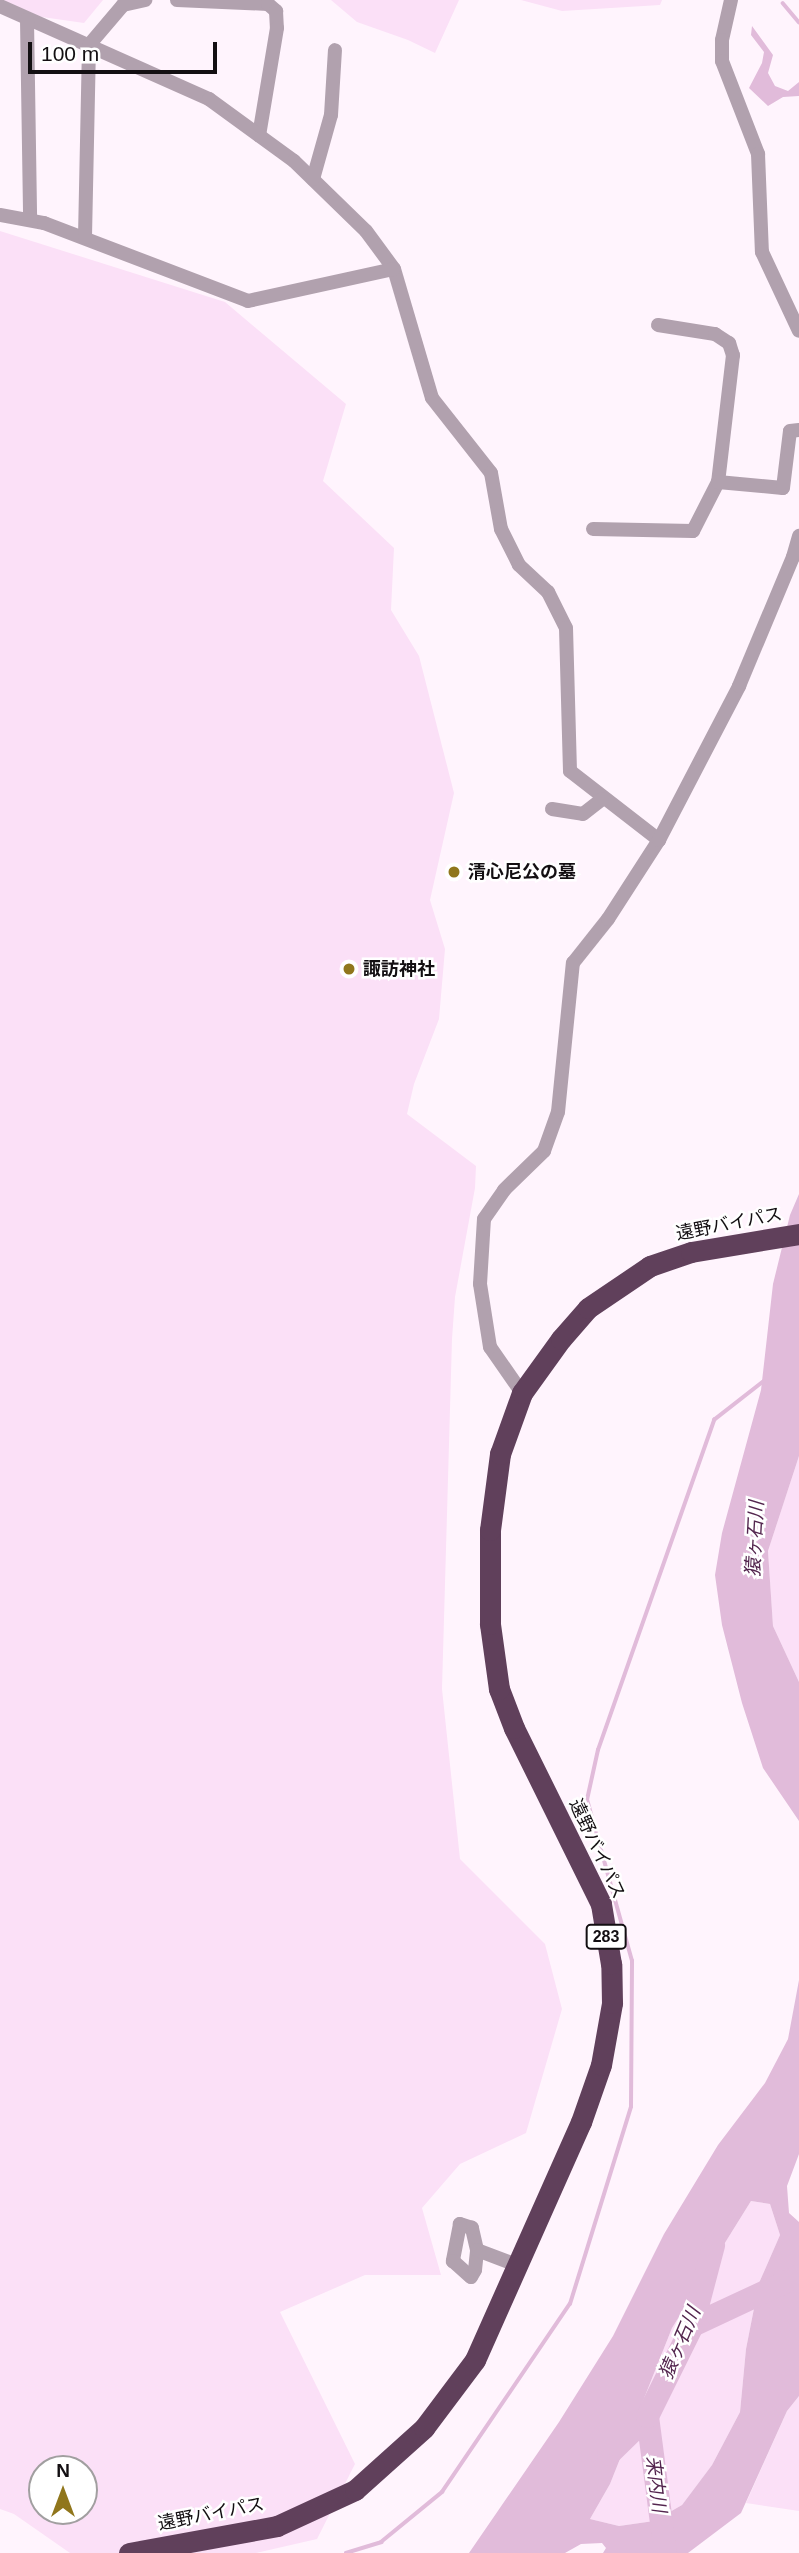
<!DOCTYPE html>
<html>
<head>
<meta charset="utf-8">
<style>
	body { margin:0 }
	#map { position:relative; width:799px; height:2553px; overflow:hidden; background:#fff4fd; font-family:Helvetica,"Noto Sans JP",sans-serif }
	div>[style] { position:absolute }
	.green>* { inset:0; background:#fbe0f7 }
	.water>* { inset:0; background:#e1bbda }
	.stream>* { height:3.5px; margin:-1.75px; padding:0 1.75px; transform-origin:1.75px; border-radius:1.75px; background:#e1bbda }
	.river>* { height:23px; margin:-11.5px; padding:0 11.5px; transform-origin:11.5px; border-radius:11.5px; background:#e1bbda }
	.minor>* { height:14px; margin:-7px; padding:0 7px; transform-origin:7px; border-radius:7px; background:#b1a1ae }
	.highway>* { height:21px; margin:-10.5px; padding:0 10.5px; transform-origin:10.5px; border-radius:10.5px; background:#60405b }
	.dots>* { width:19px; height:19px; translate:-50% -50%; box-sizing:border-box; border:4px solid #fff; border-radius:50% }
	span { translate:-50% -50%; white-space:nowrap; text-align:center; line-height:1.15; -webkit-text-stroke:5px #fff; paint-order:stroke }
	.shield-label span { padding:2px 5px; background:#fff; border:2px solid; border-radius:5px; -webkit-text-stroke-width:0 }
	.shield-label { font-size:16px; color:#130f12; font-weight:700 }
	.poi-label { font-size:18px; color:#130f12; font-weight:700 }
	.left { translate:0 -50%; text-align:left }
	.street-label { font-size:18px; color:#130f12 }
	.water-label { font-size:19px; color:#53254e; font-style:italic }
	.north { position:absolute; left:28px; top:2455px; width:70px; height:70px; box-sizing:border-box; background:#fff; border:2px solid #a19fa0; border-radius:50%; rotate:0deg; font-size:19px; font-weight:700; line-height:28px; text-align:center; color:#130f12 }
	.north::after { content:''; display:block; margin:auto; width:24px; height:32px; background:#90761c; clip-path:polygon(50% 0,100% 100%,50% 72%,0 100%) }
	.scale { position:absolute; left:28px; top:42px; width:189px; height:32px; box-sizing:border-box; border:4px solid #130f12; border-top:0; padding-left:9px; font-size:21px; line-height:24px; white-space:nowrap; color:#130f12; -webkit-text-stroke:5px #fff; paint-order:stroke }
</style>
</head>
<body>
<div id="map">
	<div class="green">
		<i style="clip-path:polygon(0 0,103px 0,84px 23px,0 11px)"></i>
		<i style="clip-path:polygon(331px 0,459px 0,435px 53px,408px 40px,357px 22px)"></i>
		<i style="clip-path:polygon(521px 0,662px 0,660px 5px,562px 11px)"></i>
		<i style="clip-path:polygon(evenodd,0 231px,225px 302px,346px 404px,323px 481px,394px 548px,391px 610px,419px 656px,454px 793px,430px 900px,445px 949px,439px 1019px,414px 1084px,407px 1114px,476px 1166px,475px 1188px,455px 1297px,452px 1339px,442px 1689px,460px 1859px,545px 1944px,562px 2009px,526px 2133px,460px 2164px,422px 2208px,441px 2275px,365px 2275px,280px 2312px,355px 2464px,317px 2539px,256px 2553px,70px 2553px,14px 2514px,0 2509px,0 231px,42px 2469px,84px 2469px,84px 2511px,42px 2511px,42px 2469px)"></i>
		<i style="clip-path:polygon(799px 1456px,799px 1682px,773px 1626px,768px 1551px)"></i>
		<i style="clip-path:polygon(751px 2201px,770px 2204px,780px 2235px,759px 2283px,746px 2349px,740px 2412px,712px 2465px,682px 2505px,654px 2521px,619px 2526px,590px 2519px,610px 2484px,672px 2328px)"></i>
		<i style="clip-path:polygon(799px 2396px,799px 2511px,746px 2503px,787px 2411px)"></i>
	</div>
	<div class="water">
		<i style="clip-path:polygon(752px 26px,773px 55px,768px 73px,775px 86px,788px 91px,799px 82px,799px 96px,783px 97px,768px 106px,749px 88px,762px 63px,764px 52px,751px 35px)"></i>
		<i style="clip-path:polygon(799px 1194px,799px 1456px,768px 1551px,773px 1626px,799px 1682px,799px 1821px,763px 1768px,742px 1703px,722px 1625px,715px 1575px,722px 1533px,761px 1390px,773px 1284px,790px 1215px)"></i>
		<i style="clip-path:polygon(evenodd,799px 1980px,799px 2154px,787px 2186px,789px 2213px,799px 2222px,799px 2396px,787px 2411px,741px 2513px,688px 2553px,603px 2553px,606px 2548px,602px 2543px,581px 2544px,565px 2553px,469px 2553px,559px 2422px,613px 2336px,664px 2234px,718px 2145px,765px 2083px,788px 2039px,799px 1980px,751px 2201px,770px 2204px,780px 2235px,759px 2283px,746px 2349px,740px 2412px,712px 2465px,682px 2505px,654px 2521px,619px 2526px,590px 2519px,610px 2484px,672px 2328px,751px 2201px)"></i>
	</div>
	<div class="stream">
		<i style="left:783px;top:3px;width:25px;rotate:50deg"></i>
		<i style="left:346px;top:2553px;width:37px;rotate:-17deg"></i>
		<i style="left:381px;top:2542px;width:79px;rotate:-39.3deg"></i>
		<i style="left:442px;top:2492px;width:227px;rotate:-55.8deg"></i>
		<i style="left:570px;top:2304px;width:206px;rotate:-72.8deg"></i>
		<i style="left:631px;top:2107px;width:146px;rotate:-89.6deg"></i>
		<i style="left:632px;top:1961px;width:167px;rotate:-105.6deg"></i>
		<i style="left:587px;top:1800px;width:51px;rotate:-77.6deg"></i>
		<i style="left:598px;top:1750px;width:350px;rotate:-70.6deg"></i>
		<i style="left:714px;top:1420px;width:63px;rotate:-38deg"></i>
	</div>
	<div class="river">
		<i style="left:692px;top:2325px;width:118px;rotate:-25deg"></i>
		<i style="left:647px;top:2416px;width:138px;rotate:82.5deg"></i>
		<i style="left:608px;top:2454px;width:54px;rotate:-44.3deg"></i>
		<i style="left:647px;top:2416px;width:102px;rotate:-63.7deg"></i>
		<i style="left:692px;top:2325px;width:83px;rotate:-75.3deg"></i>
	</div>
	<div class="minor">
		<i style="left:177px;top:0;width:91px;rotate:2.5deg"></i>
		<i style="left:268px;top:4px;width:11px;rotate:41deg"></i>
		<i style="left:276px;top:11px;width:17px;rotate:87deg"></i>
		<i style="left:277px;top:28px;width:109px;rotate:99.5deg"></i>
		<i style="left:731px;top:0;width:41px;rotate:102.7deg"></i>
		<i style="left:722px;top:40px;width:21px;rotate:90deg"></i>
		<i style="left:722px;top:61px;width:100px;rotate:68.8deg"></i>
		<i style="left:758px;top:154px;width:98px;rotate:87.7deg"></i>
		<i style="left:762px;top:252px;width:87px;rotate:64.9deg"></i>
		<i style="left:0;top:6px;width:229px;rotate:24deg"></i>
		<i style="left:209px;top:99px;width:105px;rotate:36.1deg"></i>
		<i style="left:294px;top:161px;width:100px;rotate:44.2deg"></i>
		<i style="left:366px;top:231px;width:47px;rotate:53.6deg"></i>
		<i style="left:394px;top:269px;width:134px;rotate:73.6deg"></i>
		<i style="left:432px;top:398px;width:95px;rotate:51.8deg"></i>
		<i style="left:491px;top:473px;width:57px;rotate:79.9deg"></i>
		<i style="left:501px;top:529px;width:40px;rotate:63.4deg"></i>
		<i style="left:519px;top:565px;width:40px;rotate:43deg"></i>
		<i style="left:548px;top:592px;width:40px;rotate:63.4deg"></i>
		<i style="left:566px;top:628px;width:143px;rotate:88.4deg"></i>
		<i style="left:570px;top:771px;width:113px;rotate:37.8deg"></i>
		<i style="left:27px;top:20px;width:200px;rotate:89.1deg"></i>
		<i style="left:313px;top:179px;width:66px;rotate:-74.3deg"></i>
		<i style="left:331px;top:115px;width:65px;rotate:-86.5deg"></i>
		<i style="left:0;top:215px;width:45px;rotate:10.3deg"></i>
		<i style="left:44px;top:223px;width:218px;rotate:20.9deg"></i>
		<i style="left:248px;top:301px;width:149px;rotate:-12.4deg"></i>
		<i style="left:85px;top:237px;width:192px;rotate:-88.8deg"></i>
		<i style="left:89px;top:45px;width:52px;rotate:-49.6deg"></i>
		<i style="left:123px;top:5px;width:23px;rotate:-13deg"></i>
		<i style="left:658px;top:325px;width:58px;rotate:9deg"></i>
		<i style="left:715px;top:334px;width:17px;rotate:33deg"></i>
		<i style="left:729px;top:343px;width:13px;rotate:72deg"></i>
		<i style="left:733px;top:355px;width:128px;rotate:96.7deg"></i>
		<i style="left:593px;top:529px;width:100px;rotate:1.1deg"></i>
		<i style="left:693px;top:531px;width:55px;rotate:-63deg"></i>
		<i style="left:718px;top:482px;width:65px;rotate:5.3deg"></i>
		<i style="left:783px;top:488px;width:57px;rotate:-83deg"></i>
		<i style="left:790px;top:431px;width:9px;rotate:-6deg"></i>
		<i style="left:552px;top:809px;width:31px;rotate:9deg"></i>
		<i style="left:583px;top:814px;width:24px;rotate:-38deg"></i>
		<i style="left:522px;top:1393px;width:56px;rotate:-124.8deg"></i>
		<i style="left:490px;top:1347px;width:64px;rotate:-99deg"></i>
		<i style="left:480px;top:1284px;width:65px;rotate:-86.5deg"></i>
		<i style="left:484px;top:1219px;width:35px;rotate:-55deg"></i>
		<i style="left:504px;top:1190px;width:56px;rotate:-44.3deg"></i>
		<i style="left:544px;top:1151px;width:41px;rotate:-70.3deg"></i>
		<i style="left:558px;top:1112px;width:150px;rotate:-84.3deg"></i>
		<i style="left:573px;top:963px;width:56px;rotate:-51.5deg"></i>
		<i style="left:608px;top:919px;width:94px;rotate:-57.2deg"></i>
		<i style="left:659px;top:840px;width:174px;rotate:-62.5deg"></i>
		<i style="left:739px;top:686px;width:140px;rotate:-67.3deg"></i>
		<i style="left:793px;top:557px;width:22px;rotate:-74deg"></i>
		<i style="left:477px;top:2250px;width:23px;rotate:-103deg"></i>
		<i style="left:472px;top:2228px;width:13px;rotate:-162deg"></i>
		<i style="left:460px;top:2224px;width:38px;rotate:101deg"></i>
		<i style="left:453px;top:2261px;width:24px;rotate:42deg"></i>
		<i style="left:471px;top:2277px;width:8px;rotate:-60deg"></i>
		<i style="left:475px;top:2270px;width:20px;rotate:-84deg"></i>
		<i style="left:477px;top:2250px;width:43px;rotate:20.6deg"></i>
	</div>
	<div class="highway">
		<i style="left:129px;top:2553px;width:150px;rotate:-10.3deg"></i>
		<i style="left:277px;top:2526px;width:86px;rotate:-24.8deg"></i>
		<i style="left:355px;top:2490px;width:93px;rotate:-41.9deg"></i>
		<i style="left:424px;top:2428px;width:85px;rotate:-53.1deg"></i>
		<i style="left:475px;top:2360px;width:261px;rotate:-66deg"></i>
		<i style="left:581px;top:2122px;width:60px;rotate:-70.7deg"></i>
		<i style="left:601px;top:2065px;width:63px;rotate:-79.9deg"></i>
		<i style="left:612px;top:2003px;width:39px;rotate:-91deg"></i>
		<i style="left:611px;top:1964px;width:61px;rotate:-99.5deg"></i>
		<i style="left:601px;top:1904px;width:196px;rotate:-116.3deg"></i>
		<i style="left:514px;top:1728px;width:42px;rotate:-111deg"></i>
		<i style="left:499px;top:1689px;width:66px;rotate:-97.9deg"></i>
		<i style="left:490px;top:1624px;width:94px;rotate:-90deg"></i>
		<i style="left:490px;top:1530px;width:77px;rotate:-82.5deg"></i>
		<i style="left:500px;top:1454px;width:65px;rotate:-70.2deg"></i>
		<i style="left:522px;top:1393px;width:67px;rotate:-54.2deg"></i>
		<i style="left:561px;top:1339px;width:41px;rotate:-48.9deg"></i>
		<i style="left:588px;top:1308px;width:75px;rotate:-34.1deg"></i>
		<i style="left:650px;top:1266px;width:43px;rotate:-18.9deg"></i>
		<i style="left:691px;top:1252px;width:109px;rotate:-9.5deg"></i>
	</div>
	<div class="dots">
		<i style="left:454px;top:872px;background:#90761c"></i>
		<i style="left:349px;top:969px;background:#90761c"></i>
	</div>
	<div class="shield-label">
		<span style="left:606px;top:1937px">283</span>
	</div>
	<div class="poi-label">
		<span class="left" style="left:468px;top:872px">清心尼公の墓</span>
		<span class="left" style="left:363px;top:969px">諏訪神社</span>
	</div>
	<div class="street-label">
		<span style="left:729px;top:1224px;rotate:-11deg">遠野バイパス</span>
		<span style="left:597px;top:1849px;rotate:65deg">遠野バイパス</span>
		<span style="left:211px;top:2514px;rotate:-11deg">遠野バイパス</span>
	</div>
	<div class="water-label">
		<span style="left:755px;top:1539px;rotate:-87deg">猿ヶ石川</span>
		<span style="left:680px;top:2343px;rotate:-67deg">猿ヶ石川</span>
		<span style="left:656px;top:2484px;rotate:83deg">来内川</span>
	</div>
	<div class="north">N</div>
	<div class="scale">100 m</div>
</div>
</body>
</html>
